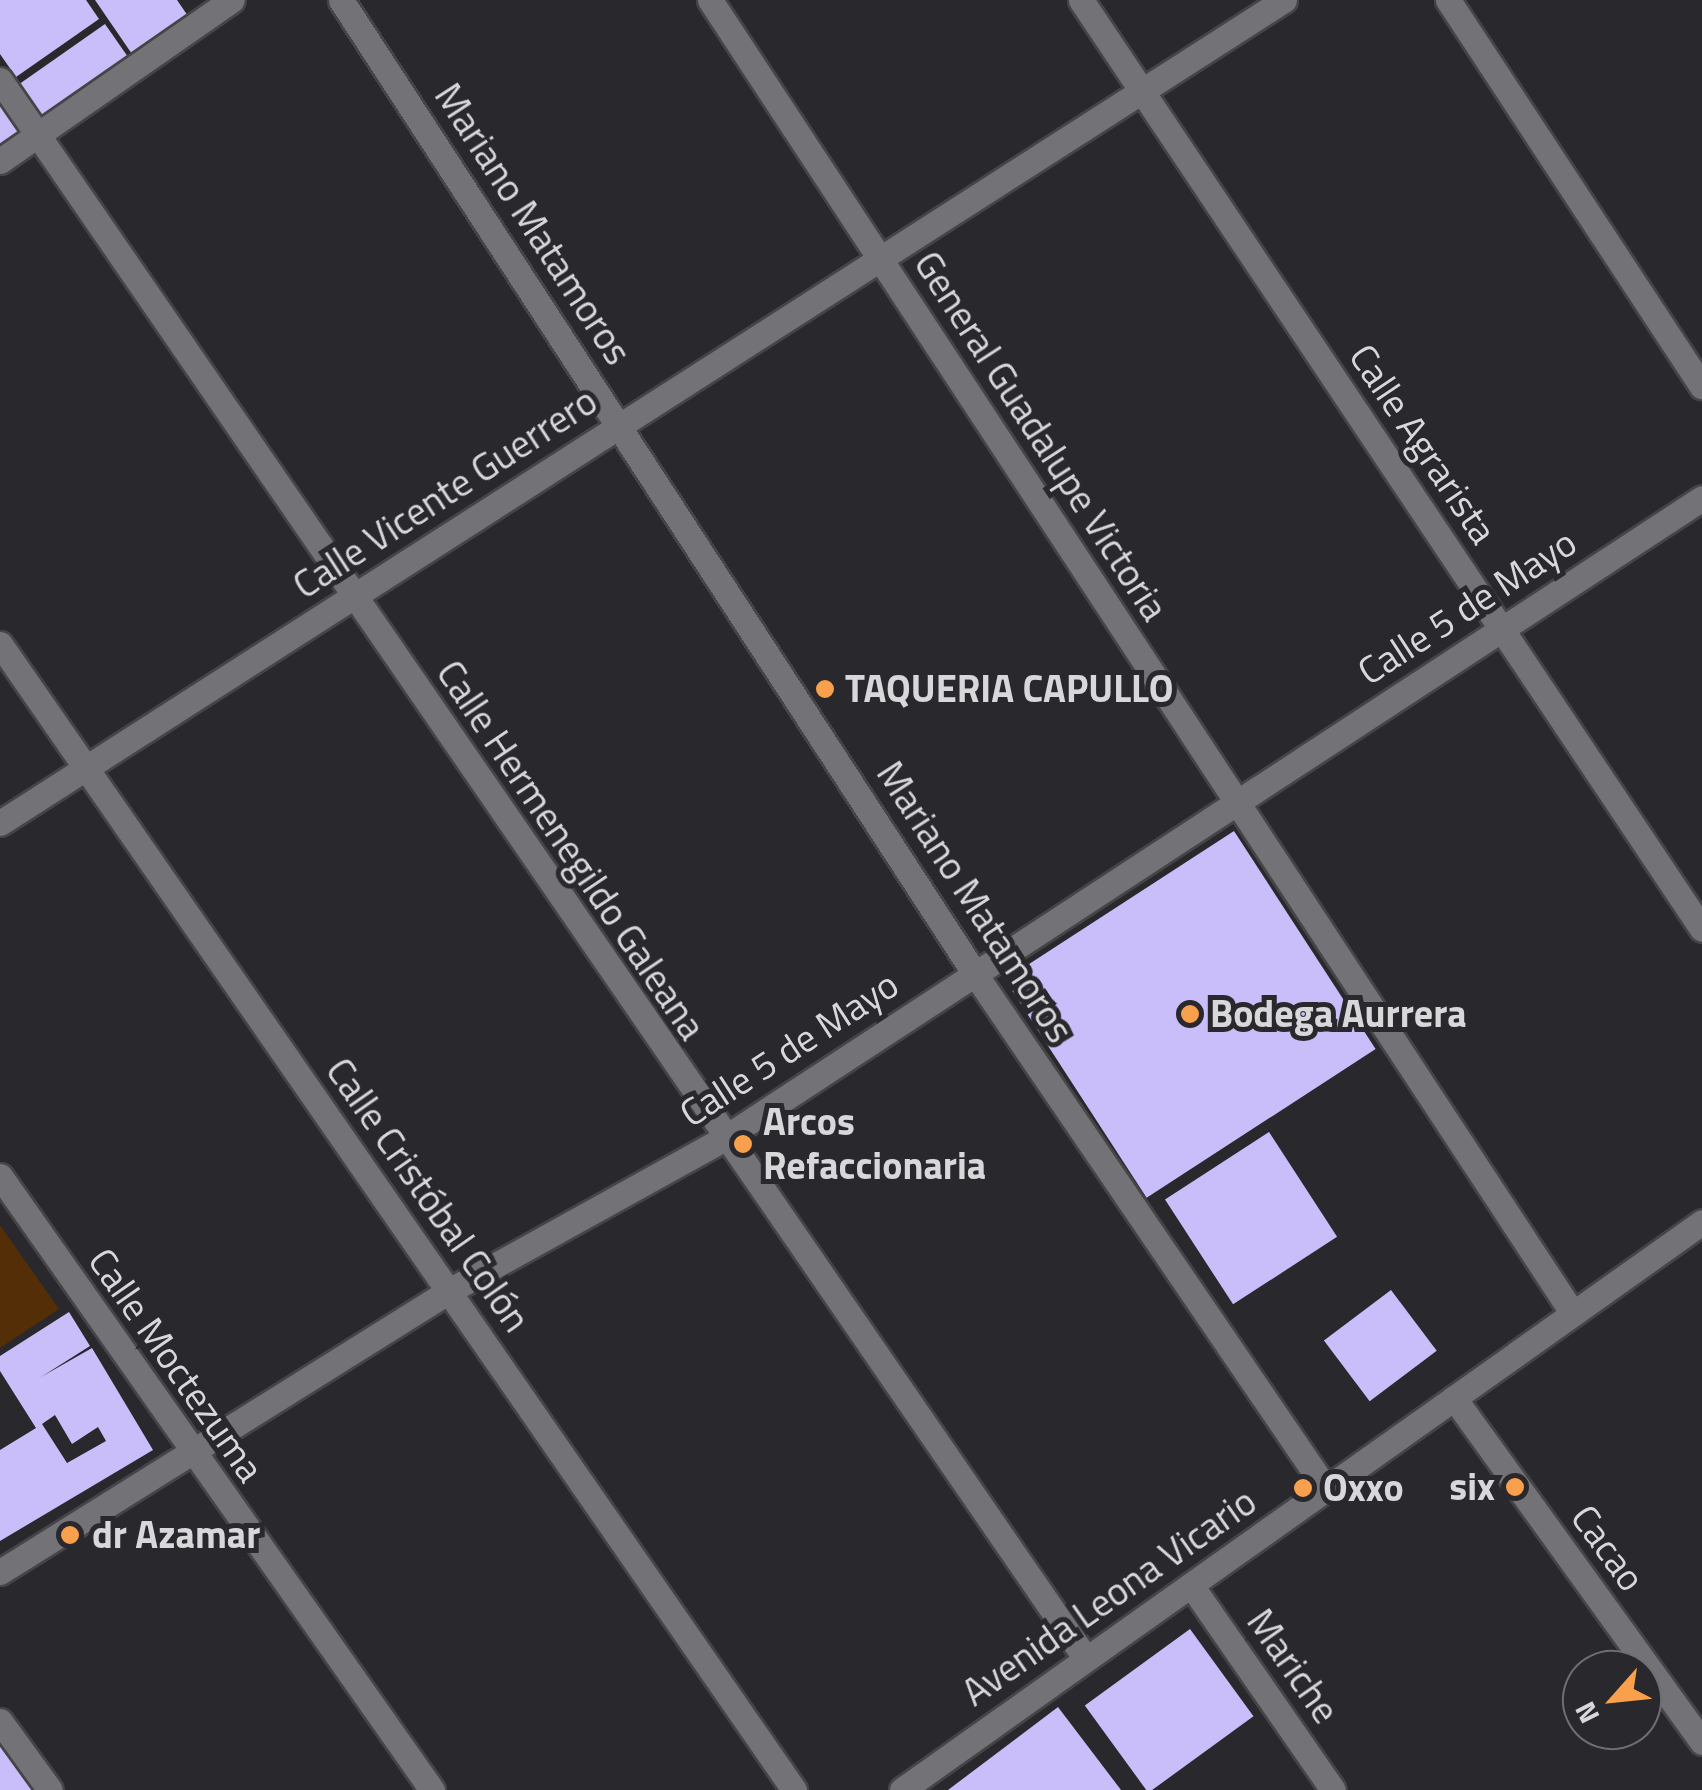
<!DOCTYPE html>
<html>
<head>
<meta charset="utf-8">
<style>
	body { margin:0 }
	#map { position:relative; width:1702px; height:1790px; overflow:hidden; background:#29282d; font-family:"Titillium Web",sans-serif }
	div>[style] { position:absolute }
	.green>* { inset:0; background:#532e06 }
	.building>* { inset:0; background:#c9befa; transform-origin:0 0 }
	.roads { filter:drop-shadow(2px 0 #454548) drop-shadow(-2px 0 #454548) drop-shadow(0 2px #454548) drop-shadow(0 -2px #454548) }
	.minor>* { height:25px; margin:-12.5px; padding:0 12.5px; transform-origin:12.5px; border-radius:12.5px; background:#727277 }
	.dots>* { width:28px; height:28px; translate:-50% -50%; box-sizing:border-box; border:5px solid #29282d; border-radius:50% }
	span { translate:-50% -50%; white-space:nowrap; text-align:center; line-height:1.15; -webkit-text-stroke:10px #29282d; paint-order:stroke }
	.street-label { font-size:38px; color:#d8d8db }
	.poi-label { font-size:38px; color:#d8d8db; font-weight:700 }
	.left { translate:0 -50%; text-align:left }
	.right { translate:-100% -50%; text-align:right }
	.north { position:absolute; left:1562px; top:1650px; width:100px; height:100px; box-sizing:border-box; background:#29282d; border:2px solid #6f6e73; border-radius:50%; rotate:243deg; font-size:28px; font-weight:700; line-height:40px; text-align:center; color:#d8d8db }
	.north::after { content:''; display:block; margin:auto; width:35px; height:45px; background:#f9a04c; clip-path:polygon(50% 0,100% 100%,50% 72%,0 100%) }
</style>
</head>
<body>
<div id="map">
	<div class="green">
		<i style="clip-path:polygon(0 1225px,59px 1309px,0 1348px)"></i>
	</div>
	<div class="building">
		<i style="clip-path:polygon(0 0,86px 0,99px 19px,16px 77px,0 54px)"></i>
		<i style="clip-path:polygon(95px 0,177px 0,188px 16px,132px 54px)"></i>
		<i style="left:105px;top:24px;width:42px;height:105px;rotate:55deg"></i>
		<i style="clip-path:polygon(0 95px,23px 131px,0 146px)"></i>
		<i style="left:1234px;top:831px;width:260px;height:273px;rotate:57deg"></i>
		<i style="left:1269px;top:1132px;width:125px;height:124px;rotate:57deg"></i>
		<i style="left:1391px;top:1290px;width:76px;height:84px;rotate:53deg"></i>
		<i style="clip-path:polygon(evenodd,69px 1312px,90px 1346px,41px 1377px,92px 1348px,153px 1450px,0 1541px,0 1450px,36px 1428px,0 1371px,0 1356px,69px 1312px,55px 1415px,72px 1444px,98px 1427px,106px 1441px,67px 1463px,42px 1424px,55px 1415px)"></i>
		<i style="left:1190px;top:1629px;width:108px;height:130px;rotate:54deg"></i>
		<i style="clip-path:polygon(1058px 1707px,1121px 1790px,948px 1790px)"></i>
		<i style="clip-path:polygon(0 1739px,34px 1790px,0 1790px)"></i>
	</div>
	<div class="roads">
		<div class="minor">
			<i style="left:341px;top:0;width:1162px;rotate:56.94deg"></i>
			<i style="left:975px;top:974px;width:623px;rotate:55.72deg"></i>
			<i style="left:710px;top:0;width:1572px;rotate:56.7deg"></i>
			<i style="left:1081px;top:0;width:1117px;rotate:56.24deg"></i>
			<i style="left:1448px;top:0;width:462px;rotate:56.7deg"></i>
			<i style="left:0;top:80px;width:1916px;rotate:55.48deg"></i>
			<i style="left:0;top:161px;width:282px;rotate:-34.8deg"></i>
			<i style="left:0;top:644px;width:1394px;rotate:55.28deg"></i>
			<i style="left:0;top:823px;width:1525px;rotate:-32.66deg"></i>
			<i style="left:0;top:1176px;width:751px;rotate:54.87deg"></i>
			<i style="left:1454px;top:1398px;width:424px;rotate:54.2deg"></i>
			<i style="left:0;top:1572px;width:530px;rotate:-32.04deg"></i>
			<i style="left:449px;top:1291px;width:313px;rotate:-29deg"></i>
			<i style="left:723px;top:1139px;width:1170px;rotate:-33.21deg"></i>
			<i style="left:1191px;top:1585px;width:249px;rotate:55.3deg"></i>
			<i style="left:0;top:1721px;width:85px;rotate:54.1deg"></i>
			<i style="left:902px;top:1790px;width:981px;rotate:-35.37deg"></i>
		</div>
	</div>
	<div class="dots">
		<i style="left:825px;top:689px;background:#f9a04c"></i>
		<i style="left:1190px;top:1014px;background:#f9a04c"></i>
		<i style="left:743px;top:1144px;background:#f9a04c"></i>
		<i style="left:1515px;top:1487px;background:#f9a04c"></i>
		<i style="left:1303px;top:1488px;background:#f9a04c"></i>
		<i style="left:70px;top:1535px;background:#f9a04c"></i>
	</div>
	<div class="street-label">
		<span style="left:533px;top:224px;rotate:57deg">Mariano Matamoros</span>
		<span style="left:1041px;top:436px;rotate:57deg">General Guadalupe Victoria</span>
		<span style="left:1423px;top:444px;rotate:56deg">Calle Agrarista</span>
		<span style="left:445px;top:493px;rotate:-33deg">Calle Vicente Guerrero</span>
		<span style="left:1467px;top:607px;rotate:-33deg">Calle 5 de Mayo</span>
		<span style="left:571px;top:850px;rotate:56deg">Calle Hermenegildo Galeana</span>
		<span style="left:975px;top:902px;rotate:57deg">Mariano Matamoros</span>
		<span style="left:789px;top:1049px;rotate:-33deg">Calle 5 de Mayo</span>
		<span style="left:428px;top:1195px;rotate:55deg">Calle Cristóbal Colón</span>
		<span style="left:176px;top:1365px;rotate:55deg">Calle Moctezuma</span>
		<span style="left:1608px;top:1548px;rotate:54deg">Cacao</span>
		<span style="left:1109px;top:1597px;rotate:-35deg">Avenida Leona Vicario</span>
		<span style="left:1293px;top:1666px;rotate:55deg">Mariche</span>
	</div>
	<div class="poi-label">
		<span class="left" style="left:845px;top:689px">TAQUERIA CAPULLO</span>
		<span class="left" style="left:1210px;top:1014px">Bodega Aurrera</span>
		<span class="left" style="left:763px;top:1144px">Arcos<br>Refaccionaria</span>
		<span class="right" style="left:1495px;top:1487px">six</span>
		<span class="left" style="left:1323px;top:1488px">Oxxo</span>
		<span class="left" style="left:92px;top:1535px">dr Azamar</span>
	</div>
	<div class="north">N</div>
</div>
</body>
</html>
